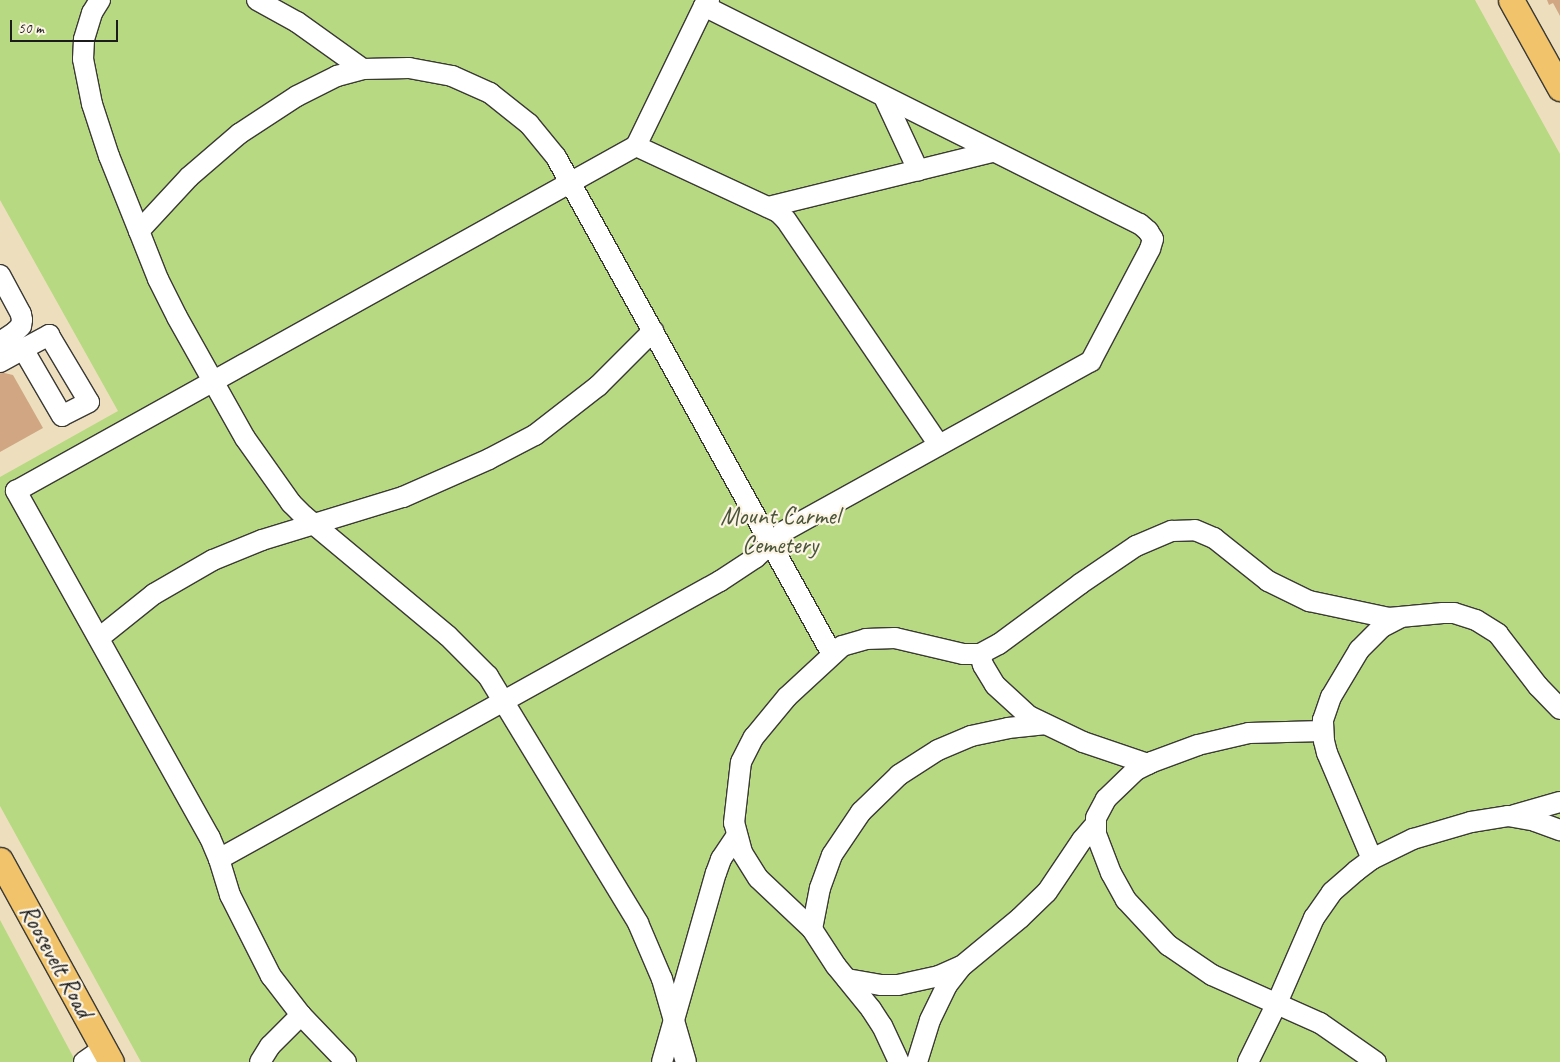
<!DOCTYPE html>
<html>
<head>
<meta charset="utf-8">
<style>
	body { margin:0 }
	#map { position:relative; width:1560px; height:1062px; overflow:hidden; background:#eddfbd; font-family:Caveat,sans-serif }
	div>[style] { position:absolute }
	.green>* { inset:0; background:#b6d981 }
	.building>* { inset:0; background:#d0a683 }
	.roads { filter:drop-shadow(1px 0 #3b3934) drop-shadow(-1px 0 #3b3934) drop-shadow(0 1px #3b3934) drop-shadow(0 -1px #3b3934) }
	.minor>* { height:20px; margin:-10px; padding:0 10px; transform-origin:10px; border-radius:10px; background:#fff }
	.major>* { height:25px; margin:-12.5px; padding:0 12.5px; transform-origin:12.5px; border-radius:12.5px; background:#f1c36a }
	span { translate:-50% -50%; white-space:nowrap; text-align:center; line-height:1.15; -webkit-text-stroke:4.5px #fcf5e5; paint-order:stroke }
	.park-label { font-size:25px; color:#4a553a }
	.street-label { font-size:25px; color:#1c1c1c }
	.scale { position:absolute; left:10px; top:20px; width:108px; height:22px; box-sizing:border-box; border:2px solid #1c1c1c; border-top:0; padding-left:6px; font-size:15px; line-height:18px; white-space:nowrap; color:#1c1c1c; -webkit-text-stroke:4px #fcf5e5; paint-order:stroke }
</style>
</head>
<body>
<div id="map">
	<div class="green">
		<i style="clip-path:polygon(0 0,1475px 0,1560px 154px,1560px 1062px,141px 1062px,0 806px,0 477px,118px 411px,0 200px)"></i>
		<i style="clip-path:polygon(0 920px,76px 1062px,0 1062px)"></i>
	</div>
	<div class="building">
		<i style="clip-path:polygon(1547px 0,1560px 0,1560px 16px,1553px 3px,1549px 5px)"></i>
		<i style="clip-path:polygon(0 372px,13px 375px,43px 428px,0 452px)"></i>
	</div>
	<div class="roads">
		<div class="minor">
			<i style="left:100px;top:0;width:15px;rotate:122deg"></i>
			<i style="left:92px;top:13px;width:28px;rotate:107deg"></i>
			<i style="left:84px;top:40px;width:19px;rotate:93deg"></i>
			<i style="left:83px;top:59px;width:46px;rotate:78.7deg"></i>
			<i style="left:92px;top:104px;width:55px;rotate:71.9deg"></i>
			<i style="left:109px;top:156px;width:81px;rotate:68.2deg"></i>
			<i style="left:139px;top:231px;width:52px;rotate:68.4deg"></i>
			<i style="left:158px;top:279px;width:42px;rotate:63.4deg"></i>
			<i style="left:177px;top:317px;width:139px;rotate:60.7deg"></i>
			<i style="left:245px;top:438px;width:80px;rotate:54.7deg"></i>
			<i style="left:291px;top:503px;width:18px;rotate:45deg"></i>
			<i style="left:304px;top:516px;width:187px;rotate:39.8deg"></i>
			<i style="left:448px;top:636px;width:57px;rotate:45deg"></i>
			<i style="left:488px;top:676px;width:289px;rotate:58.7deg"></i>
			<i style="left:638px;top:923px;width:61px;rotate:66.8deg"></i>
			<i style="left:662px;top:979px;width:86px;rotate:73.9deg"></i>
			<i style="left:257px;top:0;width:46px;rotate:28.8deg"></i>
			<i style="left:297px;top:22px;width:81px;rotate:35.5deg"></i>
			<i style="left:704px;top:6px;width:487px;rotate:26.6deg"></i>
			<i style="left:1140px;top:224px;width:11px;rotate:41deg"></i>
			<i style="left:1148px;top:231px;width:9px;rotate:58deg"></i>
			<i style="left:1153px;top:239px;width:10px;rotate:107deg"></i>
			<i style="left:1150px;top:249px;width:127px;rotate:117.8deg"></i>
			<i style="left:1091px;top:361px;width:352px;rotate:151deg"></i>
			<i style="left:783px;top:532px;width:38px;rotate:137deg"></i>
			<i style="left:755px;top:558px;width:42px;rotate:146.7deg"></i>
			<i style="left:720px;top:581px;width:573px;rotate:150.97deg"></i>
			<i style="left:219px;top:859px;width:23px;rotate:-113deg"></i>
			<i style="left:210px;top:838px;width:398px;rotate:-119.2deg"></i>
			<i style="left:16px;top:491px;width:710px;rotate:-29.09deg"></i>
			<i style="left:636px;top:146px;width:156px;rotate:-64.1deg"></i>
			<i style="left:704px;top:6px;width:8px;rotate:-50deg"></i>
			<i style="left:884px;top:97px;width:81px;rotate:65deg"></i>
			<i style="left:636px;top:146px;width:157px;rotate:24.9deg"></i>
			<i style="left:778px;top:212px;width:11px;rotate:45deg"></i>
			<i style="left:786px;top:220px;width:272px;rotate:55.8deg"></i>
			<i style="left:768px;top:207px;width:231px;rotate:-13.8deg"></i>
			<i style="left:139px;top:231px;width:74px;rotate:-47.2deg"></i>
			<i style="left:189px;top:177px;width:66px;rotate:-40.7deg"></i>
			<i style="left:239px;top:134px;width:69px;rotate:-33.2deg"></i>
			<i style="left:297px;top:96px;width:45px;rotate:-26.6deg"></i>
			<i style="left:337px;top:76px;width:27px;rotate:-15deg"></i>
			<i style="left:363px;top:69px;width:46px;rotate:-1.2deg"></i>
			<i style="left:409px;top:68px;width:44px;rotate:10.5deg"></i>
			<i style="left:452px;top:76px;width:42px;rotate:24.1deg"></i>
			<i style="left:490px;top:93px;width:50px;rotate:38.5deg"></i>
			<i style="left:529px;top:124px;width:43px;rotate:50.7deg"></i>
			<i style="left:556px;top:157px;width:568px;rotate:60.96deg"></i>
			<i style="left:0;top:275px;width:44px;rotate:61.7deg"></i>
			<i style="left:21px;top:314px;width:6px;rotate:81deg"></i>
			<i style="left:22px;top:320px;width:6px;rotate:99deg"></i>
			<i style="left:21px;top:326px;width:8px;rotate:135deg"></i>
			<i style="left:15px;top:332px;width:18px;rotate:146deg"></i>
			<i style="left:0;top:362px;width:26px;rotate:-29deg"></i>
			<i style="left:23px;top:349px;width:30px;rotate:-28deg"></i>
			<i style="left:49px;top:335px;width:78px;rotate:59.2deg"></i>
			<i style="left:89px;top:402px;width:30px;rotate:153deg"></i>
			<i style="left:62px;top:416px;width:78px;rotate:-120.2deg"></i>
			<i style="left:99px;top:638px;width:70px;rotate:-38.7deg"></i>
			<i style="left:154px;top:594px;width:68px;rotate:-30deg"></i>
			<i style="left:213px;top:560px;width:53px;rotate:-22.2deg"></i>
			<i style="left:262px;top:540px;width:147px;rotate:-17deg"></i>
			<i style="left:403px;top:497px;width:94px;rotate:-23.8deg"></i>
			<i style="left:489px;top:459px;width:52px;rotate:-27.6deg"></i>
			<i style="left:535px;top:435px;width:80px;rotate:-37.9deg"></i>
			<i style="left:598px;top:386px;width:78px;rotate:-45deg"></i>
			<i style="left:980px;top:654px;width:11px;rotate:75deg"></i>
			<i style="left:983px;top:665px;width:23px;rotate:59deg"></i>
			<i style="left:995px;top:685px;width:46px;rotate:42.4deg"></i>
			<i style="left:1029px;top:716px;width:60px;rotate:25.7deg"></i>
			<i style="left:1083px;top:742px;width:69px;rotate:18.7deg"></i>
			<i style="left:1323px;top:731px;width:74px;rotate:178.5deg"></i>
			<i style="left:1249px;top:733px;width:52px;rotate:166.8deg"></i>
			<i style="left:1198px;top:745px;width:49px;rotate:159.7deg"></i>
			<i style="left:1152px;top:762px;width:18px;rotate:153deg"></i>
			<i style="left:1136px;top:770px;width:42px;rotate:136deg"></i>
			<i style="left:1106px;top:799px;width:21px;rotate:118deg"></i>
			<i style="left:1096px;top:818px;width:16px;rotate:90deg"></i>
			<i style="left:1096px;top:834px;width:42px;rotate:69deg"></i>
			<i style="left:1111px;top:873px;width:31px;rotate:61deg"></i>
			<i style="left:1126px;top:900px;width:62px;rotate:47deg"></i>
			<i style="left:1168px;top:945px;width:53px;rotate:34.3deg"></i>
			<i style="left:1212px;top:975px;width:118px;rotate:24deg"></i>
			<i style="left:1320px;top:1023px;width:68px;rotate:34.9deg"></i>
			<i style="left:1514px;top:815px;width:48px;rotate:-15.8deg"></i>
			<i style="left:219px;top:859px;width:38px;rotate:73deg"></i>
			<i style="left:230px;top:895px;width:91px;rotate:63.2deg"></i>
			<i style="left:271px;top:976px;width:49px;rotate:52.4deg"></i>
			<i style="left:301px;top:1015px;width:65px;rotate:46.2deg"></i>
			<i style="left:1372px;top:859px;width:115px;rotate:-113deg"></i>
			<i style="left:1327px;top:753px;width:12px;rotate:-104deg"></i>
			<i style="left:1324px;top:741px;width:21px;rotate:-93deg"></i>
			<i style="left:1323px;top:720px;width:24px;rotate:-71deg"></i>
			<i style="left:1331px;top:697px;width:55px;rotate:-59.2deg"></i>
			<i style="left:1359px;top:650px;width:33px;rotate:-45deg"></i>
			<i style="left:1382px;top:627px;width:20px;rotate:-27deg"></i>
			<i style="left:812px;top:929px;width:42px;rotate:-79deg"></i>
			<i style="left:820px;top:888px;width:35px;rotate:-70deg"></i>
			<i style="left:832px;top:855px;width:52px;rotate:-56deg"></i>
			<i style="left:861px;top:812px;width:53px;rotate:-44.2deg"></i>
			<i style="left:899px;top:775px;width:46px;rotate:-32.7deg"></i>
			<i style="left:938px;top:750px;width:36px;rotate:-23deg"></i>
			<i style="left:971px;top:736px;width:38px;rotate:-12deg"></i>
			<i style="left:1008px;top:728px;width:36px;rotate:-6deg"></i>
			<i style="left:847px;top:979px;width:35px;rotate:10deg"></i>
			<i style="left:881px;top:985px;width:17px"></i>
			<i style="left:898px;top:985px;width:42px;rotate:-12.4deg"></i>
			<i style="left:939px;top:976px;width:24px;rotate:-24deg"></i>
			<i style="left:84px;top:1062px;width:24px;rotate:-35deg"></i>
			<i style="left:260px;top:1062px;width:19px;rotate:-58deg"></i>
			<i style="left:270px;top:1046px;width:44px;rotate:-45deg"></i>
			<i style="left:662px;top:1062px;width:197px;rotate:-74.1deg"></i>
			<i style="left:716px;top:873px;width:15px;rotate:-70deg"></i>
			<i style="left:721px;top:859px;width:27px;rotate:-56deg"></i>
			<i style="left:899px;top:1062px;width:40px;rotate:-115deg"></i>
			<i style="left:882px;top:1026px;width:20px;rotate:-123deg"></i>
			<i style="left:871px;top:1009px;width:55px;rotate:-129.1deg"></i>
			<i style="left:836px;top:966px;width:44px;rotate:-123deg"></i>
			<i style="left:812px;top:929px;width:74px;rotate:-136.6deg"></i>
			<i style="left:758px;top:878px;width:31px;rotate:-122deg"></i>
			<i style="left:742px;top:852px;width:30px;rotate:-105deg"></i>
			<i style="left:734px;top:823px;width:61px;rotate:-83.5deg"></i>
			<i style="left:741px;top:762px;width:28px;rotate:-63deg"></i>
			<i style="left:754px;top:737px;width:52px;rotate:-50.5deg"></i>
			<i style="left:787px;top:697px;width:75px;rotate:-42.8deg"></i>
			<i style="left:842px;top:646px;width:25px;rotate:-16deg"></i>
			<i style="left:866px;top:639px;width:29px;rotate:-2deg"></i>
			<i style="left:895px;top:638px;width:70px;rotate:13.2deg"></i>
			<i style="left:963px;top:654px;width:17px"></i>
			<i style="left:980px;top:654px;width:21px;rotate:-28deg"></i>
			<i style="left:999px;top:644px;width:101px;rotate:-36.5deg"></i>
			<i style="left:1080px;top:584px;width:68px;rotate:-34.2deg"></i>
			<i style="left:1136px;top:546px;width:39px;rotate:-23deg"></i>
			<i style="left:1172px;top:531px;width:23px;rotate:-2deg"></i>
			<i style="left:1195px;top:530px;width:21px;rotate:23deg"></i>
			<i style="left:1214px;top:538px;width:69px;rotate:38.5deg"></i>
			<i style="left:1268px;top:581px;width:46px;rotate:26deg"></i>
			<i style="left:1309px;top:601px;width:82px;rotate:12deg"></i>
			<i style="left:1389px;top:618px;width:54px;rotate:-5.3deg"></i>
			<i style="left:1443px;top:613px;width:11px"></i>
			<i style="left:1454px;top:613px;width:23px;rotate:18deg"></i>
			<i style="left:1476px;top:620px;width:26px;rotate:32deg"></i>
			<i style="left:1498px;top:634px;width:66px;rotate:52.4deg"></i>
			<i style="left:1538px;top:686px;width:32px;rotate:46deg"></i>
			<i style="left:917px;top:1062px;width:44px;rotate:-72.8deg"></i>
			<i style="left:930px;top:1020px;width:39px;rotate:-64deg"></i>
			<i style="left:947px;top:985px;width:24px;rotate:-52deg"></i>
			<i style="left:962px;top:966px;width:75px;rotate:-39.6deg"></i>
			<i style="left:1020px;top:918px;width:37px;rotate:-44deg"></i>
			<i style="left:1047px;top:892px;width:63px;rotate:-56.1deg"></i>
			<i style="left:1082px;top:840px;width:18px;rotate:-49deg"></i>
			<i style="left:1248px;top:1062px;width:66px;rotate:-63.8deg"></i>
			<i style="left:1277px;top:1003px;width:93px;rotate:-66.5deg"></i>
			<i style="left:1314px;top:918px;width:32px;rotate:-55deg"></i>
			<i style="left:1332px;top:892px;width:32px;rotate:-41deg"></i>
			<i style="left:1356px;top:871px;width:20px;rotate:-37deg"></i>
			<i style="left:1372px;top:859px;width:46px;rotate:-26deg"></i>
			<i style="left:1413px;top:839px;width:60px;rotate:-16.3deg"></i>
			<i style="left:1471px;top:822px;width:37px;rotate:-9deg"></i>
			<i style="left:1508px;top:816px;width:27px;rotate:10deg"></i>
			<i style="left:1535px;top:821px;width:27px;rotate:20deg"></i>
		</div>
		<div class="major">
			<i style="left:1511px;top:0;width:101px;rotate:60.9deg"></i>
			<i style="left:0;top:860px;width:230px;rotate:61.2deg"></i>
		</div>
	</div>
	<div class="park-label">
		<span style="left:780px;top:531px">Mount Carmel<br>Cemetery</span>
	</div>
	<div class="street-label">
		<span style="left:56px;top:961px;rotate:61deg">Roosevelt Road</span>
	</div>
	<div class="scale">50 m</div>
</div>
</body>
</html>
